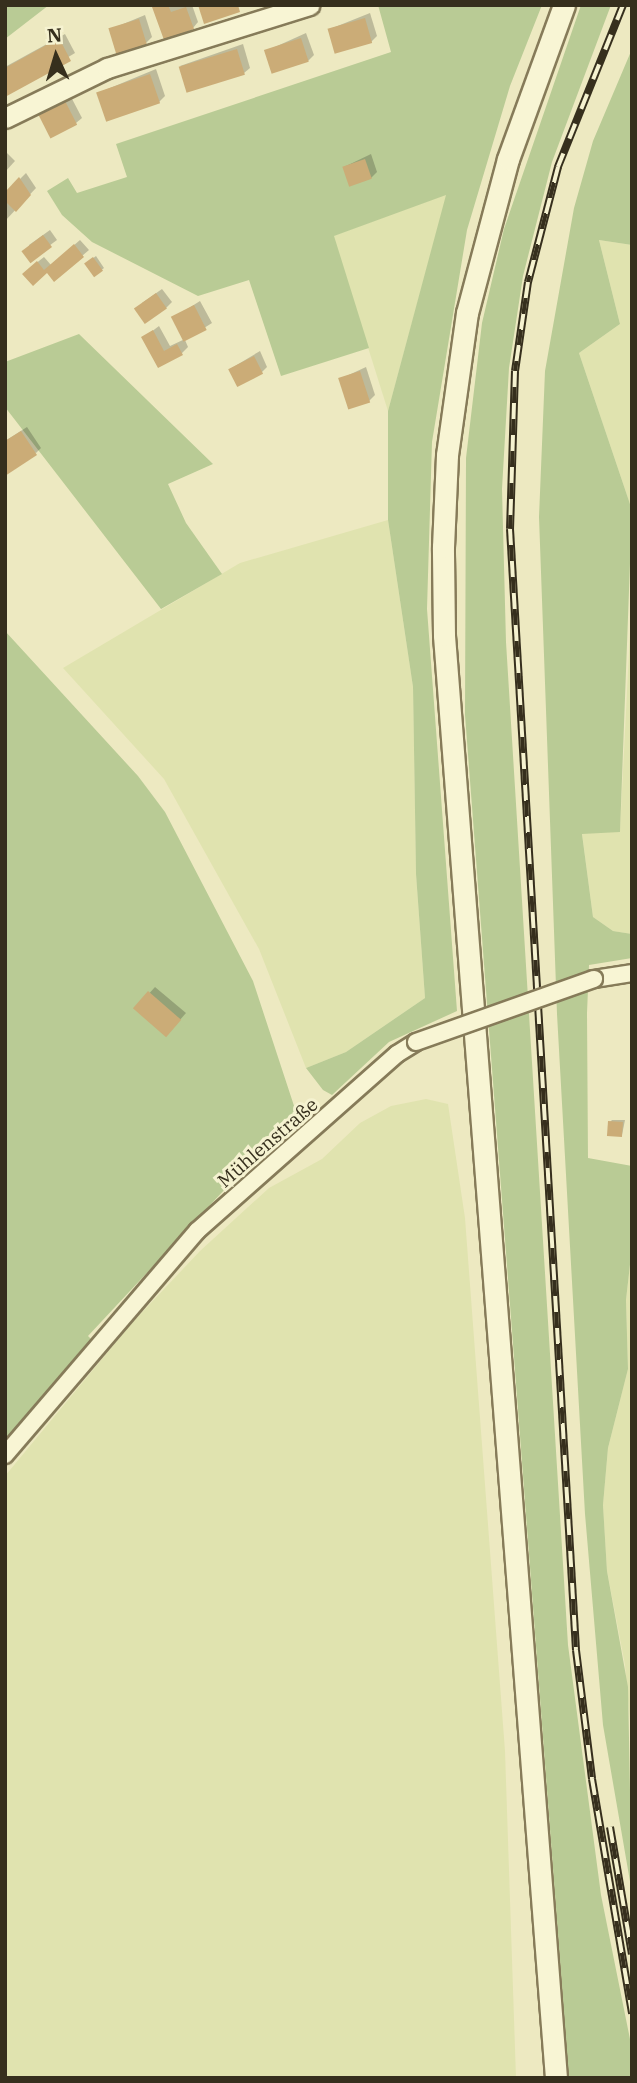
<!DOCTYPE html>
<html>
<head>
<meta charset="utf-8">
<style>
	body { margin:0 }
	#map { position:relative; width:637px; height:2083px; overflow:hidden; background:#ede9c1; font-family:"IBM Plex Serif",serif }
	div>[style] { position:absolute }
	.farmland>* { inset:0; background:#e0e3af }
	.green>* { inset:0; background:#b9cb95 }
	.shadow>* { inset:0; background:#0003 }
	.building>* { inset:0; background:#cbac77; transform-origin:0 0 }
	.roads { filter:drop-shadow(2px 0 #867b59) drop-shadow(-2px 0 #867b59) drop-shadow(0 2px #867b59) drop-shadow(0 -2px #867b59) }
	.minor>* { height:16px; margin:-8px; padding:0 8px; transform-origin:8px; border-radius:8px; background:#f8f5d4 }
	.tertiary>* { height:19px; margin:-9.5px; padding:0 9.5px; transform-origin:9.5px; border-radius:9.5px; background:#f8f5d4 }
	.secondary>* { height:21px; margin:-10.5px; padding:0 10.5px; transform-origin:10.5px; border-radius:10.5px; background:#f8f5d4 }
	.rail>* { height:8px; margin-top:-4px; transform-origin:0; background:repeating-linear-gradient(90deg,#f5f2d0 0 16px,#362f1d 0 32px); box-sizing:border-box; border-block:2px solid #362f1d }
	.bridges { filter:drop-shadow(2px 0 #867b59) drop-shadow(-2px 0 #867b59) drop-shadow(0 2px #867b59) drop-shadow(0 -2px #867b59) }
	.minor-bridge>* { height:16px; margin:-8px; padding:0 8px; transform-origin:8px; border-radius:8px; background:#f8f5d4 }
	span { translate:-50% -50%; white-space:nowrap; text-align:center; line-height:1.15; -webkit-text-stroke:6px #f5f2d0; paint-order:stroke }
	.street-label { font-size:19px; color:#362f1d }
	.frame { position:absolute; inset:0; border:7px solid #362f1d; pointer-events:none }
	.north { position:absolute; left:21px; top:21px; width:70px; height:70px; -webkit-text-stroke:5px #f5f2d0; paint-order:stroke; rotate:356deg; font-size:19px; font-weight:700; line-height:28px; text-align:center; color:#362f1d }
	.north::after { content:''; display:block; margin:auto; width:24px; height:32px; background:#362f1d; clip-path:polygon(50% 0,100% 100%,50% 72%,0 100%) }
</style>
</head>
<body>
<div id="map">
	<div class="farmland">
		<i style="clip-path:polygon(447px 194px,388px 411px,333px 236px)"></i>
		<i style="clip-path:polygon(599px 240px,632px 245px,632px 510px,579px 353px,620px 324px)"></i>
		<i style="clip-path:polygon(388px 520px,413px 687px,416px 874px,425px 998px,346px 1052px,306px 1068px,259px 949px,164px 779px,63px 668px,240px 563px)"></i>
		<i style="clip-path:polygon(632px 592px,632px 934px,613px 931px,593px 917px,582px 833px,620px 831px)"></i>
		<i style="clip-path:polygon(426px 1099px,448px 1104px,465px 1218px,505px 1751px,516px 2078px,5px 2078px,5px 1476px,131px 1324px,200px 1251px,269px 1188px,322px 1159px,360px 1123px,391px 1106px)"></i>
		<i style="clip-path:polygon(632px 1247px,632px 1745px,625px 1665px,607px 1571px,603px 1505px,608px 1448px,628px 1369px,626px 1300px)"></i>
	</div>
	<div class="green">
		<i style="clip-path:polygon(5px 5px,49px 5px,5px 39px)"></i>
		<i style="clip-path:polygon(378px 5px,542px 5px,510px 86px,467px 230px,432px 442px,427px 609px,457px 1011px,389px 1042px,332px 1095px,323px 1090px,306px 1068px,346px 1052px,425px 998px,416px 874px,413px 687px,388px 520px,388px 411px,446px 195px,334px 236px,369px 348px,281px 376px,249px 280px,198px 296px,92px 242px,62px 215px,47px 191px,68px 178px,77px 193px,127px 177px,116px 144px,391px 52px)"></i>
		<i style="clip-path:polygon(581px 5px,611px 5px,552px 162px,523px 276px,509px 368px,502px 489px,506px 642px,568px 1645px,601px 1895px,632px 2049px,632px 2078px,569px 2078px,465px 715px,466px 458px,482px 323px,504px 229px)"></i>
		<i style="clip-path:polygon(632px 49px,632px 245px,599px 240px,620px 324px,579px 353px,632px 510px,620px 832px,582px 834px,593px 917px,613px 931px,632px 934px,632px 958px,589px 965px,587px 1013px,588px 1158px,632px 1166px,632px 1247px,626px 1300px,628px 1369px,608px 1448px,603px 1505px,607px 1571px,628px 1687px,632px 1893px,603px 1725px,585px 1514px,557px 1014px,539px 517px,545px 371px,574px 208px,593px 141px)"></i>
		<i style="clip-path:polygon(79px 334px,213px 464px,168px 484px,186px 523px,222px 574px,161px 609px,5px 407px,5px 362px)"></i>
		<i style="clip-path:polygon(5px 631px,138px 776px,165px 812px,253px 981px,298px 1118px,292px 1135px,226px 1188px,88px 1336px,104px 1352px,5px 1449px)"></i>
	</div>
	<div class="shadow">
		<i style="clip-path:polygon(156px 5px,192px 5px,198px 22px,193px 28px)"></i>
		<i style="clip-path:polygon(370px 13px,377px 36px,371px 42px,330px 29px)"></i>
		<i style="clip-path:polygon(145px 15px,152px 37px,146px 43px,111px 29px)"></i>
		<i style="clip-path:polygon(306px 33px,314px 55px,308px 61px,266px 51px)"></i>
		<i style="clip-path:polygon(65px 34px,75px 53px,5px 95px,5px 67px)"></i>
		<i style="clip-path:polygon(243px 44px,250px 68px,244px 73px,180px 66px)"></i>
		<i style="clip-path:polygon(156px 69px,165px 96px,159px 102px,98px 93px)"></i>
		<i style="clip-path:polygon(70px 95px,82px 118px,76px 123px,45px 107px)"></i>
		<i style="clip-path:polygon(5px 151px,15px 161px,5px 172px)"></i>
		<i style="clip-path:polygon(371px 154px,377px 172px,371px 178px,344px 167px)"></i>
		<i style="clip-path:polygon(26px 173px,36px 188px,5px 221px,5px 194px)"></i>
		<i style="clip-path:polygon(50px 230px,57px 240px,30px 260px,29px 245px)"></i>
		<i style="clip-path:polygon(80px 240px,89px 250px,55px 279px,48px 271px,30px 268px,44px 257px,51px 265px)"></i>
		<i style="clip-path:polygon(96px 256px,104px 268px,95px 275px,88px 262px)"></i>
		<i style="clip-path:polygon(162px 289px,172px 302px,166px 308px,142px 303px)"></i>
		<i style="clip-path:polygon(200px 301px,212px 323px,185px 340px,188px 347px,182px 353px,159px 366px,143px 338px,159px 326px,170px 346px,185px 339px,173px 318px)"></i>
		<i style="clip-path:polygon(260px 351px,267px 367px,262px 372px,230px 369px)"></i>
		<i style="clip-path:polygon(366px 367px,375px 395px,369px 401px,340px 379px)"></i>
		<i style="clip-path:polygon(27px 427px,41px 448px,36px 453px,5px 441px)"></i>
		<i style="clip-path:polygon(155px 987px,186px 1013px,172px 1029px,136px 1008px)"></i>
		<i style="clip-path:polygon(612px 1120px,625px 1120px,622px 1135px,610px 1122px)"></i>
	</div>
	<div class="building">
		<i style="clip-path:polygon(168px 5px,171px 12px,186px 7px,194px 29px,164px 40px,152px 7px)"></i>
		<i style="clip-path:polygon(198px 5px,238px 5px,240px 12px,204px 24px)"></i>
		<i style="left:365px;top:18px;width:26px;height:39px;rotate:74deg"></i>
		<i style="left:139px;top:19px;width:27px;height:32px;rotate:73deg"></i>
		<i style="clip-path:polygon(59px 38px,71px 61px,5px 97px,5px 68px)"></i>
		<i style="left:301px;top:38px;width:25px;height:39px;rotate:72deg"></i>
		<i style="left:237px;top:49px;width:27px;height:61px;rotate:73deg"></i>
		<i style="left:150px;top:74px;width:31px;height:57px;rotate:71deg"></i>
		<i style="left:64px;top:99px;width:29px;height:30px;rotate:63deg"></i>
		<i style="left:365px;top:159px;width:21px;height:24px;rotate:71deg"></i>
		<i style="clip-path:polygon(19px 177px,31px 195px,16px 212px,5px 201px,5px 192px)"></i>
		<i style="left:43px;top:235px;width:15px;height:27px;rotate:53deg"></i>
		<i style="clip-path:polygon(74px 244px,84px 257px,54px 282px,47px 273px,33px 286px,22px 274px,37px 261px,44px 270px)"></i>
		<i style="left:93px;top:257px;width:17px;height:11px;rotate:54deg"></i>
		<i style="left:156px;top:293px;width:19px;height:27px;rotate:55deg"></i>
		<i style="left:194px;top:305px;width:28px;height:26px;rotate:63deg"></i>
		<i style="clip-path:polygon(153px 330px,164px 351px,177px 344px,183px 355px,158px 368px,141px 337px)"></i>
		<i style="left:254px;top:356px;width:20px;height:29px;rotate:63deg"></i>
		<i style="left:360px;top:371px;width:33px;height:23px;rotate:72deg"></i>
		<i style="clip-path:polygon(21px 431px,37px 455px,5px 476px,5px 441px)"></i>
		<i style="left:148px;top:991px;width:44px;height:23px;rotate:41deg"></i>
		<i style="left:608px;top:1121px;width:15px;height:15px;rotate:4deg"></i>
	</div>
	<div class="roads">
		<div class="minor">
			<i style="left:594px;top:979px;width:38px;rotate:-9deg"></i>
			<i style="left:5px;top:1455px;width:295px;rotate:-49.4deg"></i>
			<i style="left:197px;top:1231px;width:267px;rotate:-41.5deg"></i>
			<i style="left:397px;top:1054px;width:22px;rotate:-32deg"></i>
		</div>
		<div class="tertiary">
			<i style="left:5px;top:118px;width:114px;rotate:-26.1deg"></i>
			<i style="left:107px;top:68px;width:212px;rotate:-17.3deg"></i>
		</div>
		<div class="secondary">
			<i style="left:556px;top:2078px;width:1447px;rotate:-94.44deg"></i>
			<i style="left:444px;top:635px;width:88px;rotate:-90.7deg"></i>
			<i style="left:443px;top:547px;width:92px;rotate:-87.5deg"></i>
			<i style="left:447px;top:455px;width:143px;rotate:-82deg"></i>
			<i style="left:467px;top:313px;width:159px;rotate:-75.1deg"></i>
			<i style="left:508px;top:159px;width:164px;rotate:-70deg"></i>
		</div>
	</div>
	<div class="rail">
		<i style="left:623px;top:5px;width:175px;rotate:111.9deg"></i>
		<i style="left:558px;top:167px;width:119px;rotate:104.6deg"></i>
		<i style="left:528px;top:282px;width:90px;rotate:98.3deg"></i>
		<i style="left:515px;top:371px;width:158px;rotate:91.8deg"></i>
		<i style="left:510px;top:529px;width:1123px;rotate:86.63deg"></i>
		<i style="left:576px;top:1650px;width:130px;rotate:82.9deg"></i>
		<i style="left:592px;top:1779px;width:238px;rotate:80.3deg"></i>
		<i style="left:610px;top:1827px;width:129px;rotate:80.2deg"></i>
	</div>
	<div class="bridges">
		<div class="minor-bridge">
			<i style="left:416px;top:1042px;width:189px;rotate:-19.5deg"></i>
		</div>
	</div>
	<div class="street-label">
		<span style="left:268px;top:1143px;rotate:-41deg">Mühlenstraße</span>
	</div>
	<div class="frame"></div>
	<div class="north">N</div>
</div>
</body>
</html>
